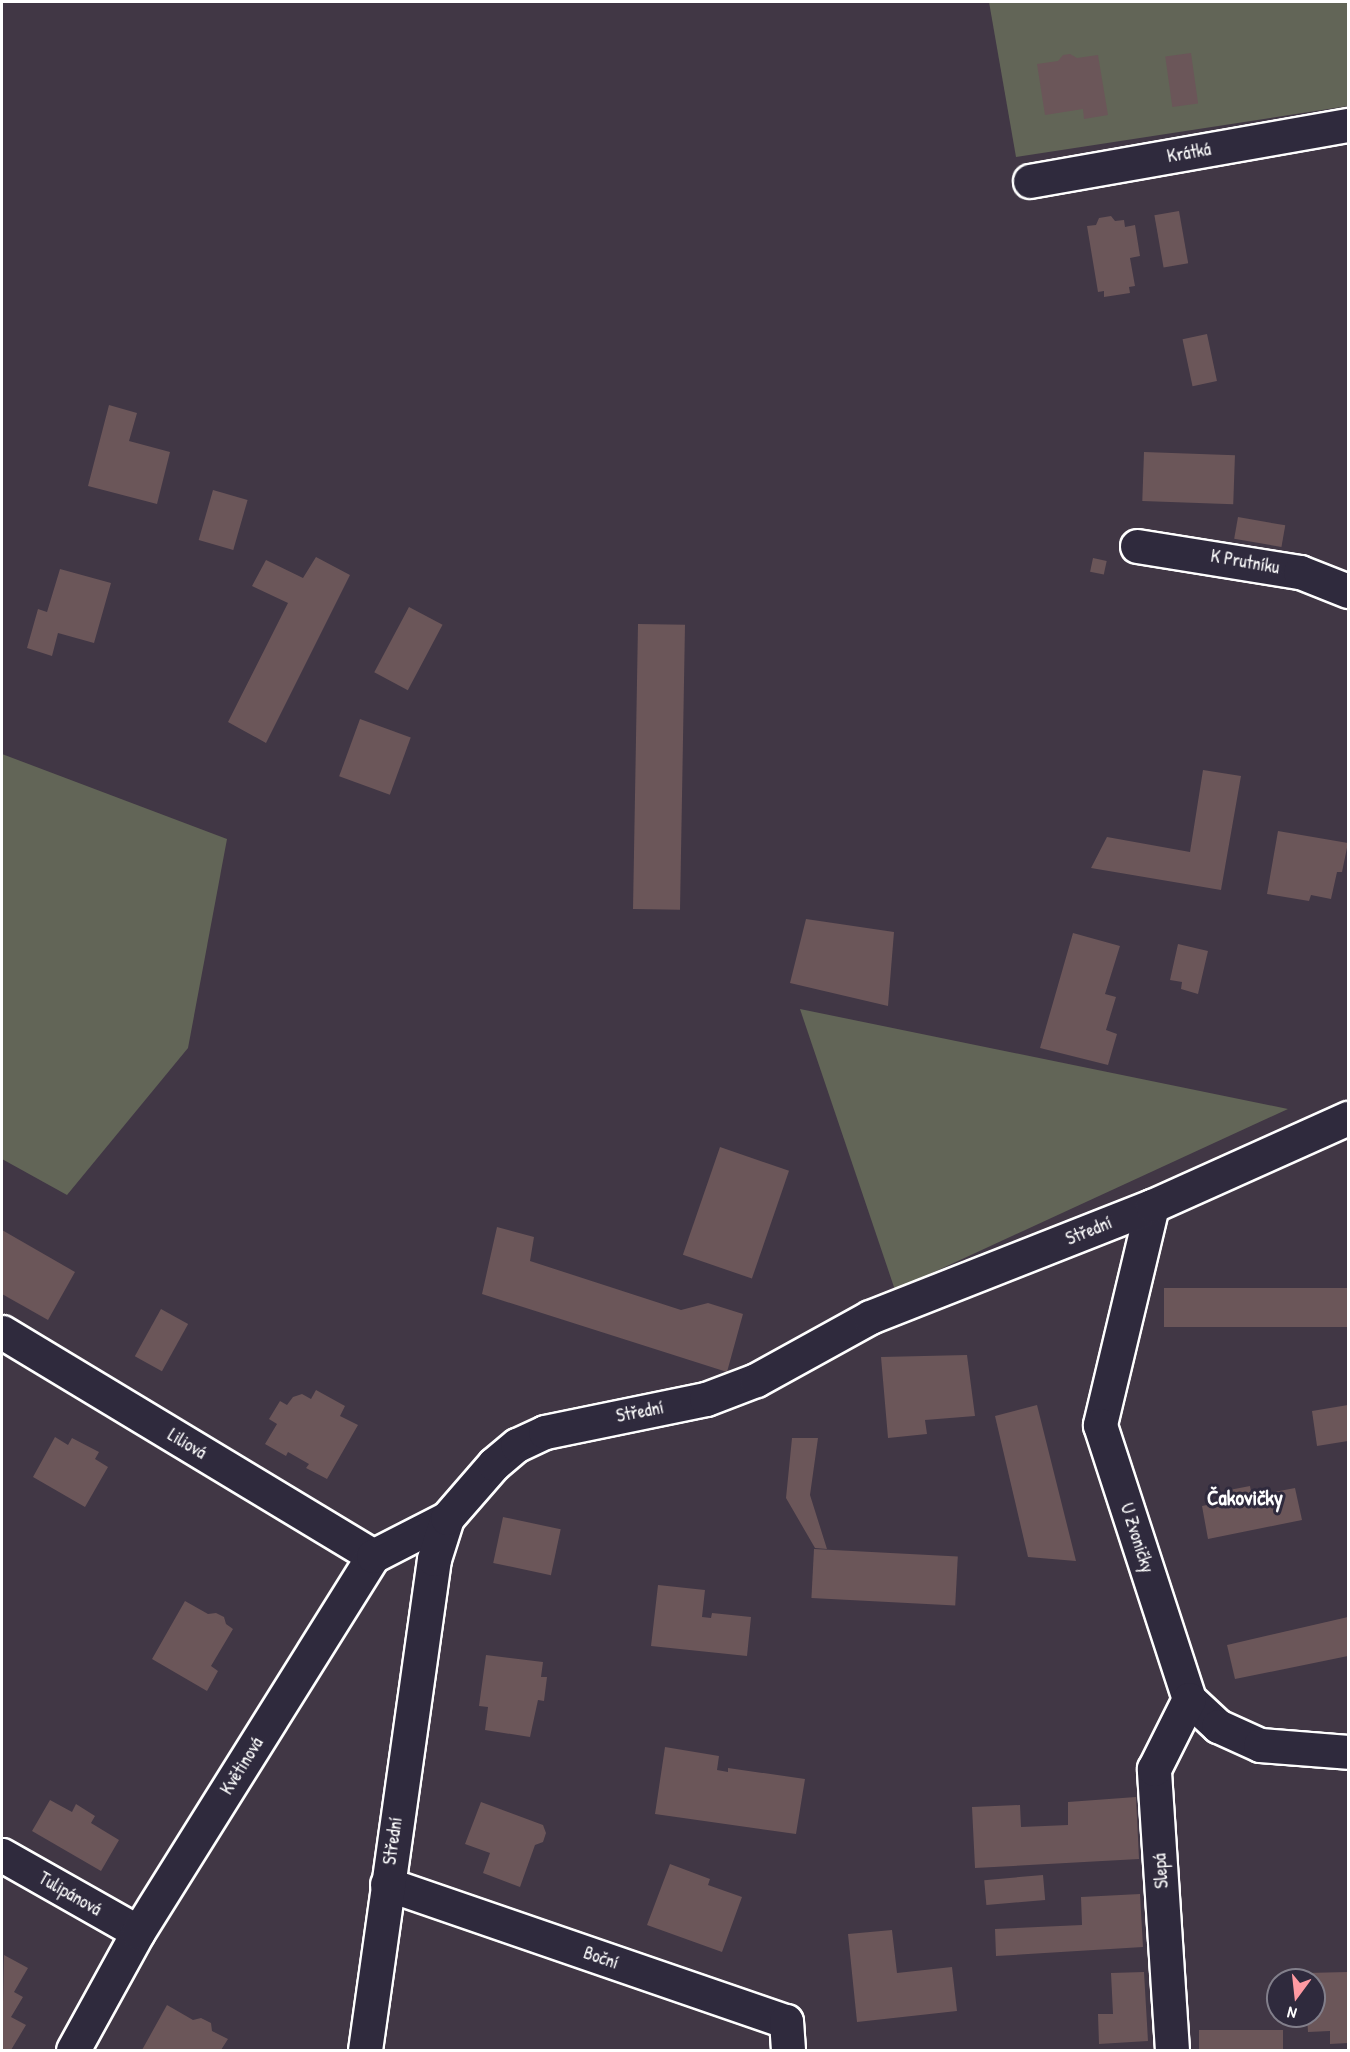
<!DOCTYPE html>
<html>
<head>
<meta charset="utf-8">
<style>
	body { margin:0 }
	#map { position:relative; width:1350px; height:2052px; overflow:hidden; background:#413745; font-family:"Patrick Hand",sans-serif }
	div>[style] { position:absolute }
	.green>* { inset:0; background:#626557 }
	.building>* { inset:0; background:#6b5659; transform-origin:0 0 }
	.roads { filter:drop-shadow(2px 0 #fff) drop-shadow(-2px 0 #fff) drop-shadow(0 2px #fff) drop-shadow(0 -2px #fff) }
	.minor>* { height:33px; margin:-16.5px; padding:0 16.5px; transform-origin:16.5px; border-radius:16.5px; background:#2f2a3d }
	span { translate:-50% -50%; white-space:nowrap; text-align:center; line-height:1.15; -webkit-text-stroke:6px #2f2a3d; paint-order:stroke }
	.street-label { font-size:18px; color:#fff }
	.quarter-label { font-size:21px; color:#fff; font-weight:700 }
	.frame { position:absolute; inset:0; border:3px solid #fff; pointer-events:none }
	.north { position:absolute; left:1266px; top:1968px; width:60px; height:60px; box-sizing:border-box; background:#2f2a3d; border:2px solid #827f8b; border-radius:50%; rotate:195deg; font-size:16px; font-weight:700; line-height:24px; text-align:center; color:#fff }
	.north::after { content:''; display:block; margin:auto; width:21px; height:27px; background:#ff9aa2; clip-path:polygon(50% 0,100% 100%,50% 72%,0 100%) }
</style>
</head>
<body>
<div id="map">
	<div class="green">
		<i style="clip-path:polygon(989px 2px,1348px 2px,1348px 106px,1016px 157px)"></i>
		<i style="clip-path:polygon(2px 754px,227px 839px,188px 1048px,67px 1195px,2px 1159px)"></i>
		<i style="clip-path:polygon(800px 1009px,1288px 1109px,895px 1290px)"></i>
	</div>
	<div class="building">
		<i style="left:1191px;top:53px;width:51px;height:26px;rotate:82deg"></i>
		<i style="clip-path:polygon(1070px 54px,1077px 58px,1098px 55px,1108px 115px,1084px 119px,1083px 109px,1045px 115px,1037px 64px,1058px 61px,1063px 55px)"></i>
		<i style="left:1179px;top:211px;width:53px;height:25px;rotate:80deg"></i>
		<i style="clip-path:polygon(1111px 216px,1115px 221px,1124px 220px,1125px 227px,1135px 225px,1140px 256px,1130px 258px,1135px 286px,1129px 287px,1130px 293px,1104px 297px,1104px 291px,1098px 292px,1087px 226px,1096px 225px,1099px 218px)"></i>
		<i style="left:1207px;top:334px;width:48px;height:25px;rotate:78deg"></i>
		<i style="clip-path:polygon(109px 405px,137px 413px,129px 441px,170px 452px,157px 504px,88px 486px)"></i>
		<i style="left:1144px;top:452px;width:91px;height:49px;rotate:2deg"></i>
		<i style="left:213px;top:490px;width:36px;height:52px;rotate:16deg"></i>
		<i style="left:1238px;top:517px;width:48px;height:22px;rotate:10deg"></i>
		<i style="clip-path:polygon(316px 557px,350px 575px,266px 743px,228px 722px,288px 603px,252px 586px,266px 560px,303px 578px)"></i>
		<i style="left:1093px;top:558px;width:14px;height:14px;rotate:12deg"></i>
		<i style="clip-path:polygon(60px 569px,111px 583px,94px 643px,58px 633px,52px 656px,27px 648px,38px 609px,47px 612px)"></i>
		<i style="left:409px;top:607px;width:38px;height:74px;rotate:28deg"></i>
		<i style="left:638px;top:624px;width:47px;height:285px;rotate:1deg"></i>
		<i style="left:360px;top:719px;width:54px;height:61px;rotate:20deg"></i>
		<i style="clip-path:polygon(1203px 770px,1241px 776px,1221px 890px,1091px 868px,1107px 837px,1190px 852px)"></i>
		<i style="clip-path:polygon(1278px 831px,1348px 843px,1342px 872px,1337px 872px,1331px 899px,1311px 895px,1309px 901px,1267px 894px)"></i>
		<i style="clip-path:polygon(806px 919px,894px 932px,888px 1006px,790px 983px)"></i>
		<i style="clip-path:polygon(1073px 933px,1120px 946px,1105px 994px,1116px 997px,1106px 1030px,1117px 1034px,1108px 1065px,1040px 1048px)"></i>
		<i style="clip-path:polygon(1178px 944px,1208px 951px,1198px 994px,1181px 989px,1182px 982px,1170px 980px)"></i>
		<i style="left:720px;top:1147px;width:73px;height:114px;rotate:19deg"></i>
		<i style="clip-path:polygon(497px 1227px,534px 1237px,530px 1261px,681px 1310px,708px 1303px,743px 1314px,727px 1372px,482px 1294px)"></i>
		<i style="clip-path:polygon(2px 1230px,75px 1272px,48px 1320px,2px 1294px)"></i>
		<i style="left:1348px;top:1288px;width:39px;height:184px;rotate:90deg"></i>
		<i style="left:161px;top:1309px;width:31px;height:54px;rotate:29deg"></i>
		<i style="clip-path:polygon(967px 1355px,975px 1416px,925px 1420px,927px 1434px,888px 1438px,881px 1357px)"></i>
		<i style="clip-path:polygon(316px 1390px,345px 1406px,340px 1416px,358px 1425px,327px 1479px,306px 1468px,309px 1464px,288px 1452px,286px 1456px,265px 1444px,277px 1424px,269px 1419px,280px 1401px,287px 1405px,293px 1397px,302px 1394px,311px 1399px)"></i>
		<i style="clip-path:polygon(1037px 1405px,1076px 1561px,1028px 1557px,995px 1416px)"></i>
		<i style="clip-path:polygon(1348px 1405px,1348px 1441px,1317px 1446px,1312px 1411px)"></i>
		<i style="clip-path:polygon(55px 1437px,68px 1445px,72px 1438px,99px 1452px,95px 1459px,108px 1467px,85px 1507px,33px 1477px)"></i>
		<i style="clip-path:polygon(792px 1438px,818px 1438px,810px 1495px,827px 1549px,815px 1548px,786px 1498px)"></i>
		<i style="clip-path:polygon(1250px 1486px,1252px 1496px,1295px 1488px,1302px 1520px,1208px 1539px,1202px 1506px,1226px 1501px,1224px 1491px)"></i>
		<i style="left:503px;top:1517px;width:59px;height:47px;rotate:12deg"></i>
		<i style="left:814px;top:1549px;width:144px;height:49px;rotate:3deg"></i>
		<i style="clip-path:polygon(658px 1585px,705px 1590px,702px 1617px,711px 1618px,712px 1613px,751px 1617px,747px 1656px,651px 1646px)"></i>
		<i style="clip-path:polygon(185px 1601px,208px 1614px,216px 1613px,224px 1617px,226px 1624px,233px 1629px,211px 1666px,218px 1671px,207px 1691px,152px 1659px)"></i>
		<i style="clip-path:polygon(1348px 1617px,1348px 1656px,1235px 1679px,1227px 1645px)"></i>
		<i style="clip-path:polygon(486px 1655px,543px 1662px,541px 1677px,547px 1677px,544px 1701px,538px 1700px,530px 1737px,485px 1730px,488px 1707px,479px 1706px)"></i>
		<i style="clip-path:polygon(665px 1747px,719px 1756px,717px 1770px,728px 1772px,728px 1768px,805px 1779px,796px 1834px,655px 1814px)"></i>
		<i style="clip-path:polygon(1136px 1797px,1139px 1859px,975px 1868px,972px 1807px,1020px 1805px,1021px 1827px,1068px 1825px,1068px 1802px)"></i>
		<i style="clip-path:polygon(50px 1800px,72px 1812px,76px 1804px,95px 1816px,91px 1823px,119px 1840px,101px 1871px,32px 1831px)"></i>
		<i style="clip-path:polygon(481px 1802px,543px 1825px,546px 1833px,543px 1842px,535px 1845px,520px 1887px,483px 1873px,490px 1853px,465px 1844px)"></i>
		<i style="clip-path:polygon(670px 1864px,710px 1879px,708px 1885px,742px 1897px,722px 1952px,647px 1925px)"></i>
		<i style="left:1043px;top:1875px;width:25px;height:59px;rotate:85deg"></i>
		<i style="clip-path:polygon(1140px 1894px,1143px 1947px,996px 1956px,995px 1929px,1082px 1925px,1081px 1897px)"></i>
		<i style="clip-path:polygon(892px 1930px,897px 1973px,952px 1967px,957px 2011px,857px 2022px,848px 1934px)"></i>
		<i style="clip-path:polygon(4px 1955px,28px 1968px,14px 1992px,23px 1997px,11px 2017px,26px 2025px,11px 2050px,2px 2050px)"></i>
		<i style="clip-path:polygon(1144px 1972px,1148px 2041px,1099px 2044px,1098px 2014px,1113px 2014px,1111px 1973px)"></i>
		<i style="clip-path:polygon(1348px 1972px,1348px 2043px,1330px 2044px,1330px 2031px,1308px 2032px,1307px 2016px,1314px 2016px,1314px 1980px,1306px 1980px,1306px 1973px)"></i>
		<i style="clip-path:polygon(167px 2005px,193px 2020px,201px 2018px,211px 2023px,212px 2031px,228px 2039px,221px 2050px,142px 2050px)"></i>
		<i style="left:1283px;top:2030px;width:20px;height:84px;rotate:90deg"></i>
	</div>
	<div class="roads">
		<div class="minor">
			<i style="left:1030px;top:181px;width:323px;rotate:-10deg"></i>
			<i style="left:1137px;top:546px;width:165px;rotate:9.1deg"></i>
			<i style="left:1300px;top:572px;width:52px;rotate:21.6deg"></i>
			<i style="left:1152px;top:1206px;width:225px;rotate:103.4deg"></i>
			<i style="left:1100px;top:1425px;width:288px;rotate:72deg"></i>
			<i style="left:1189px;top:1699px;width:40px;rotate:43deg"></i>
			<i style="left:1218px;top:1726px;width:46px;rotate:24.3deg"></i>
			<i style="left:1260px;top:1745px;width:88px;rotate:4.5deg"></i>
			<i style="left:2px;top:1332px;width:433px;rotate:31.1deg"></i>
			<i style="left:2px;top:1855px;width:156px;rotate:29.5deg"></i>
			<i style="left:387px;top:1884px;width:422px;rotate:19deg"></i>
			<i style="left:786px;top:2021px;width:29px;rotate:86deg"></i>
			<i style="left:73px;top:2050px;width:135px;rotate:-61.2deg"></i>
			<i style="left:138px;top:1932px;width:443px;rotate:-58deg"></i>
			<i style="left:373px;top:1556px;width:83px;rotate:-27.2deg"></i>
			<i style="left:365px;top:2050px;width:496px;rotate:-82deg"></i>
			<i style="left:434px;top:1559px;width:43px;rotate:-72.4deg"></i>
			<i style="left:447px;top:1518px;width:72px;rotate:-49deg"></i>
			<i style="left:494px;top:1464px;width:30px;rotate:-40deg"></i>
			<i style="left:517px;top:1445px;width:31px;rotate:-25deg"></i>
			<i style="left:545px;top:1432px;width:164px;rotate:-11.6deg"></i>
			<i style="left:706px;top:1399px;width:53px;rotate:-20.8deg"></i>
			<i style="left:756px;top:1380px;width:130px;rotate:-28.9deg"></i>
			<i style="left:870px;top:1317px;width:303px;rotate:-21.5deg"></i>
			<i style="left:1152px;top:1206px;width:215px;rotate:-24.2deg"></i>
			<i style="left:1172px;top:2050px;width:282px;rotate:-93.7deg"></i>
			<i style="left:1154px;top:1769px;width:78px;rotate:-63.4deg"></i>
		</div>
	</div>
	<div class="street-label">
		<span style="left:1189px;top:153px;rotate:-10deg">Krátká</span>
		<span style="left:1245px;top:562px;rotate:10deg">K Prutníku</span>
		<span style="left:1089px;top:1231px;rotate:-22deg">Střední</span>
		<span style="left:640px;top:1412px;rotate:-11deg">Střední</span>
		<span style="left:187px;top:1444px;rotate:31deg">Liliová</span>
		<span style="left:1137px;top:1538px;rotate:72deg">U Zvoničky</span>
		<span style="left:242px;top:1766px;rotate:-58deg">Květinová</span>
		<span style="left:393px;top:1841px;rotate:-82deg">Střední</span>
		<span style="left:1161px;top:1871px;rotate:-94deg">Slepá</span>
		<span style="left:70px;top:1894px;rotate:30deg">Tulipánová</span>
		<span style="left:601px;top:1958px;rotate:19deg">Boční</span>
	</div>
	<div class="quarter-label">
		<span style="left:1245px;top:1498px">Čakovičky</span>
	</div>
	<div class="frame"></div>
	<div class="north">N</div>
</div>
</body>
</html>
